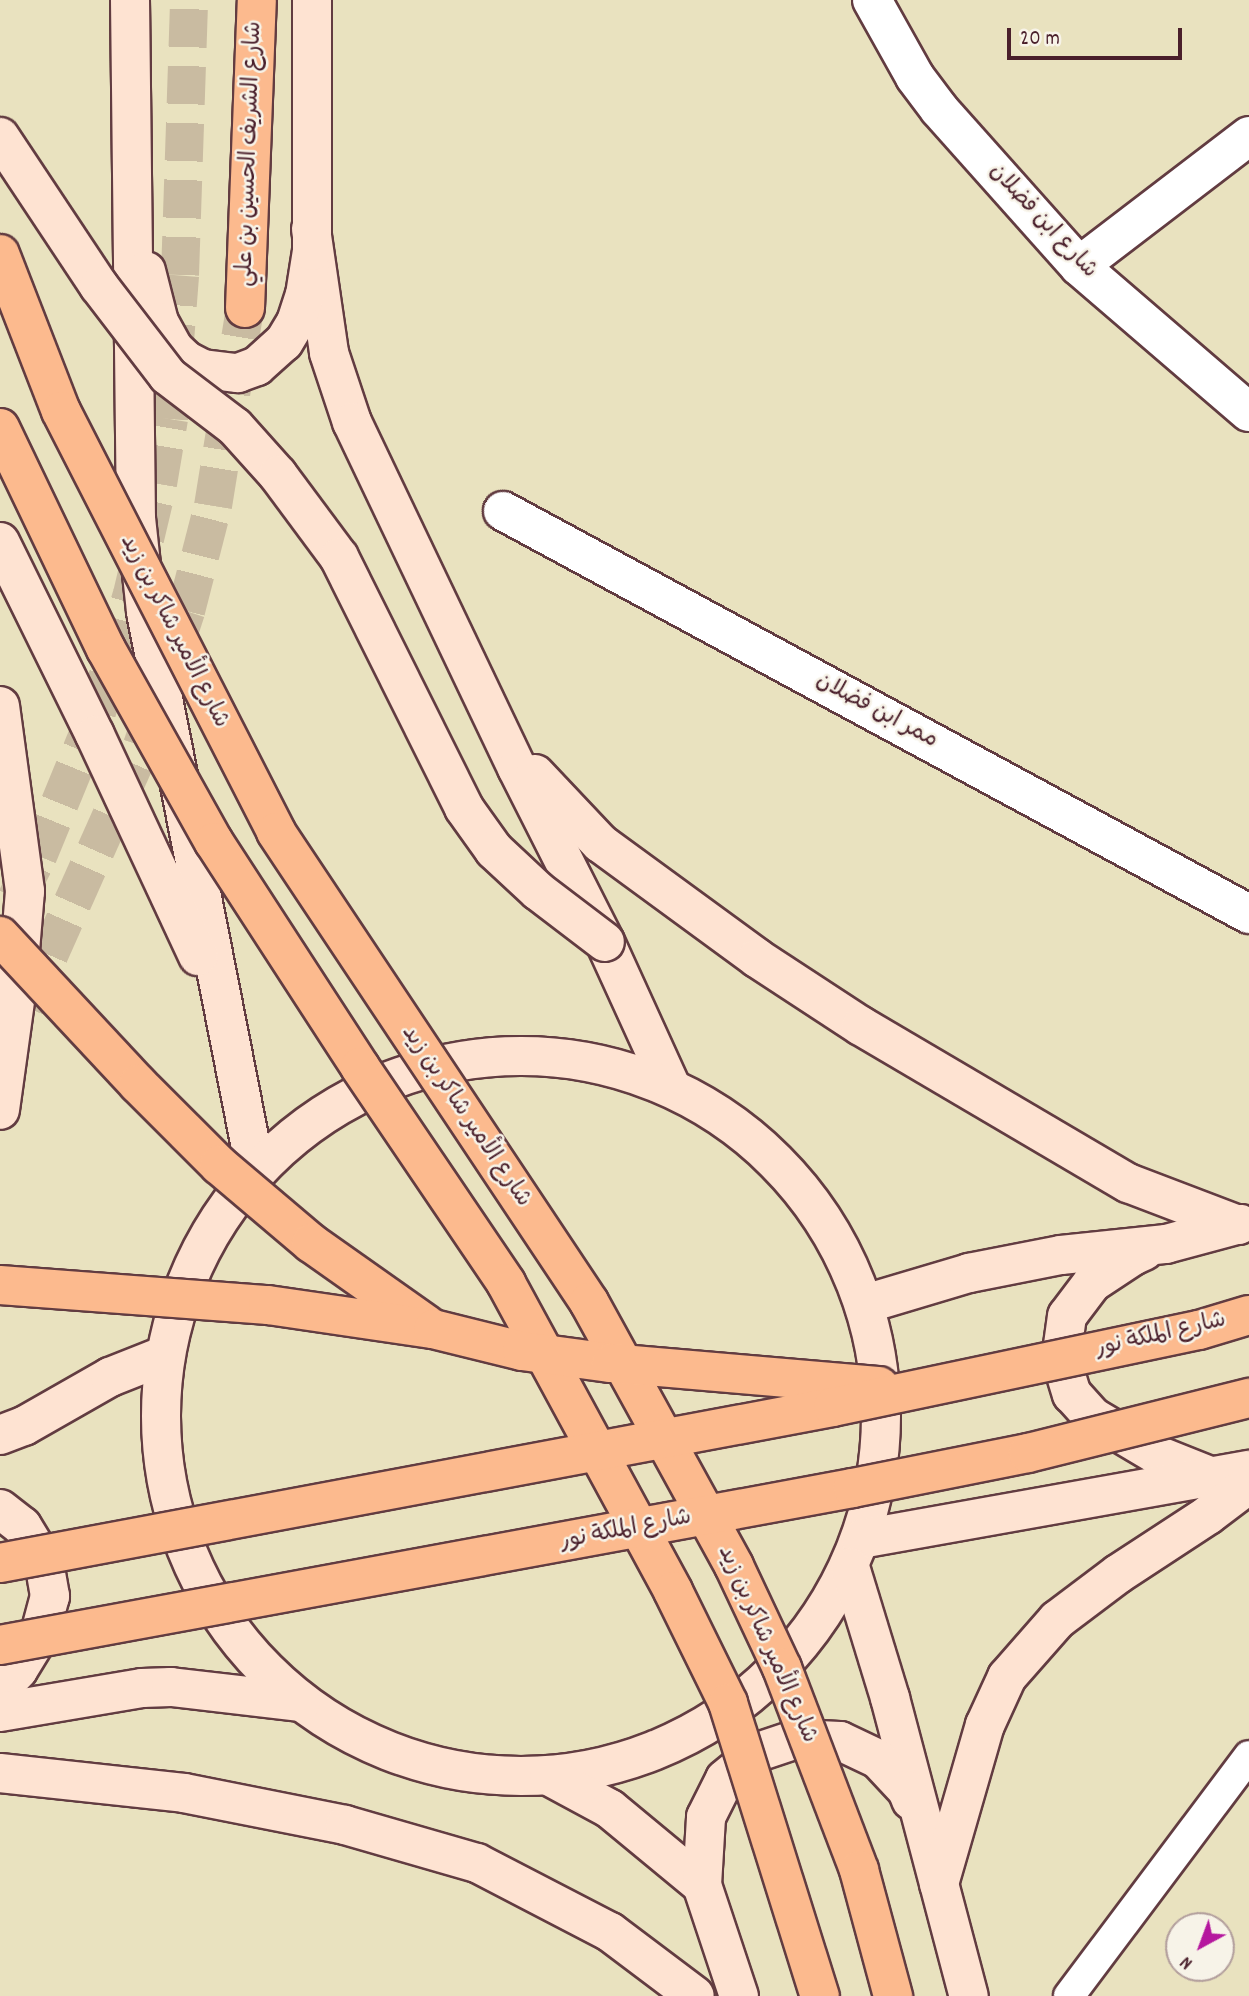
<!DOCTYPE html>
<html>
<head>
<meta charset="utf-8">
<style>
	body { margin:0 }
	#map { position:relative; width:1249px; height:1996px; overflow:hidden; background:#e9e2bf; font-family:Dekko,"Playpen Sans Arabic",sans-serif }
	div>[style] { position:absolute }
	.primary-tunnel>* { height:38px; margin-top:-19px; transform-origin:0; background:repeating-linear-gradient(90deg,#c9bba1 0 38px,transparent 0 57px) }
	.roads { filter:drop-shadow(2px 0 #623c41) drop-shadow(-2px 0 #623c41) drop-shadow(0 2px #623c41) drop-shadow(0 -2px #623c41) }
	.lane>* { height:30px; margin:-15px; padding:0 15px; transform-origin:15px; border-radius:15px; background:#fff }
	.street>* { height:38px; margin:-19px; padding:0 19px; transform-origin:19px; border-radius:19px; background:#fff }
	.secondary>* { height:38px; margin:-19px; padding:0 19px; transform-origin:19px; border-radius:19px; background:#fee3d2 }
	.secondary>.ring { margin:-19px; padding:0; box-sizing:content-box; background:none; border:38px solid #fee3d2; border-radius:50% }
	.primary>* { height:38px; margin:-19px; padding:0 19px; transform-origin:19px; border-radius:19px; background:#fcba8e }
	.bridges { filter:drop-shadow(2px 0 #623c41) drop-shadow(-2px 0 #623c41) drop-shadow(0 2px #623c41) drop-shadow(0 -2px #623c41) }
	.secondary-bridge>* { height:38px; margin:-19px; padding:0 19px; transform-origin:19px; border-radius:19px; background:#fee3d2 }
	.primary-bridge>* { height:38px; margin:-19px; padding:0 19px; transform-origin:19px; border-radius:19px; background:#fcba8e }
	.highway-bridge>* { height:38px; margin:-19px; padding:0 19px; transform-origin:19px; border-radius:19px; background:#fcba8e }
	span { translate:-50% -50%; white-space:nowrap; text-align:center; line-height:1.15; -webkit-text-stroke:5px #f7f3e8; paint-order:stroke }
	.street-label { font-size:23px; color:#4a1f2b }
	.north { position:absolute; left:1165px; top:1912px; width:70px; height:70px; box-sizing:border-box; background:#f7f3e8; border:2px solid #b29e9c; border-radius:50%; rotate:221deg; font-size:19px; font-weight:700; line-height:28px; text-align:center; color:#4a1f2b }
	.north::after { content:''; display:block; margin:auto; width:24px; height:32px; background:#b5179e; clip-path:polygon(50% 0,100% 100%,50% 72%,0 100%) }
	.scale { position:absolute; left:1007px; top:28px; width:175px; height:32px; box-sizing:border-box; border:4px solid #4a1f2b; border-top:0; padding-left:9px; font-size:21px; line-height:24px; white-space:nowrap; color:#4a1f2b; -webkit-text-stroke:5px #f7f3e8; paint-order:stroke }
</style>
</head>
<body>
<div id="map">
	<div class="primary-tunnel">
		<i style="left:16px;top:899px;width:48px;rotate:-62.9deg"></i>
		<i style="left:38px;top:856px;width:156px;rotate:-67.7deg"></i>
		<i style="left:97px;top:712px;width:123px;rotate:-73.5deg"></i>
		<i style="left:132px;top:594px;width:113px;rotate:-76.7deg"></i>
		<i style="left:158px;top:484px;width:66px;rotate:-80.4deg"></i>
		<i style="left:169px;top:419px;width:144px;rotate:-85.6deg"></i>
		<i style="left:180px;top:275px;width:275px;rotate:-88.1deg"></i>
		<i style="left:26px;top:1007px;width:286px;rotate:-66deg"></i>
		<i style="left:142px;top:746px;width:142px;rotate:-71.9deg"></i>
		<i style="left:186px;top:611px;width:108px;rotate:-75.6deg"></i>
		<i style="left:213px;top:506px;width:201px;rotate:-80.8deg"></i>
	</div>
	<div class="roads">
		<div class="lane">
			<i style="left:1069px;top:1996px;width:300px;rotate:-53.1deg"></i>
		</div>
		<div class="street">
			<i style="left:872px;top:0;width:88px;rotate:60.8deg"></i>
			<i style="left:915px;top:77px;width:40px;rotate:53deg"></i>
			<i style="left:939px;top:109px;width:210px;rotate:48.3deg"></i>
			<i style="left:1079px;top:266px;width:224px;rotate:40.7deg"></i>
			<i style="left:1079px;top:266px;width:214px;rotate:-37.4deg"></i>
			<i style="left:503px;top:511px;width:848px;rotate:28.38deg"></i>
		</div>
		<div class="secondary">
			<i style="left:130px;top:0;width:518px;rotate:89.34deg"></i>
			<i style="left:136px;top:518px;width:95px;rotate:83.9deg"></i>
			<i style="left:146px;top:612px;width:567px;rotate:78.91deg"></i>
			<i style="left:311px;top:229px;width:125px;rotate:81.7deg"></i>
			<i style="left:329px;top:353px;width:73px;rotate:71.6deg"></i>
			<i style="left:352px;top:422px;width:383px;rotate:64.5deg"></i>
			<i style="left:517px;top:768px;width:195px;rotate:63.2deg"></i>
			<i style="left:605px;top:942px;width:159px;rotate:65.5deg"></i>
			<i style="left:146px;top:271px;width:53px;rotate:75.7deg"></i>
			<i style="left:159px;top:322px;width:31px;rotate:61deg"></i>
			<i style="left:174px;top:349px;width:18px;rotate:43deg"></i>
			<i style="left:187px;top:361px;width:18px;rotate:27deg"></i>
			<i style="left:203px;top:369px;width:35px;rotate:7deg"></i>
			<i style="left:238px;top:373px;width:20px;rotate:-20deg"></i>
			<i style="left:257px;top:366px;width:36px;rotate:-42deg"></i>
			<i style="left:284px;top:342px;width:23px;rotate:-59deg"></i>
			<i style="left:296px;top:322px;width:28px;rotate:-72deg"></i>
			<i style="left:305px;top:295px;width:45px;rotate:-81deg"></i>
			<i style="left:312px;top:251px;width:251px;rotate:-90deg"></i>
			<i style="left:0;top:542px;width:215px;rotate:63.8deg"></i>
			<i style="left:95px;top:735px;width:244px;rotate:65deg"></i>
			<i style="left:0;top:706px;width:187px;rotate:82.3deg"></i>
			<i style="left:25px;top:891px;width:96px;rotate:94.8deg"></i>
			<i style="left:17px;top:987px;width:124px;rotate:97.9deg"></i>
			<i style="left:535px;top:774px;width:95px;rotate:46.7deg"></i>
			<i style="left:600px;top:843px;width:195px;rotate:36.2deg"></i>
			<i style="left:757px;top:958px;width:124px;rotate:33.2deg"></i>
			<i style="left:861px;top:1026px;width:310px;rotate:30.5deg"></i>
			<i style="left:1128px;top:1183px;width:118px;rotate:20.9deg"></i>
			<i class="ring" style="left:161px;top:1056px;width:682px;height:682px"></i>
			<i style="left:1144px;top:1251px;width:12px;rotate:156deg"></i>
			<i style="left:1133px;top:1256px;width:49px;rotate:146.6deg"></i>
			<i style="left:1092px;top:1283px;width:41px;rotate:127.1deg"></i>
			<i style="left:1067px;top:1316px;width:43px;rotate:97.9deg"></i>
			<i style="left:1061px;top:1359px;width:37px;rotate:73deg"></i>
			<i style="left:1072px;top:1394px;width:31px;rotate:48deg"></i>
			<i style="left:1093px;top:1417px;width:74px;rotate:30.7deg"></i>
			<i style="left:1157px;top:1455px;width:62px;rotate:21.6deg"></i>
			<i style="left:865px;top:1304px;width:109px;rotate:-16.6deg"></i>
			<i style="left:969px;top:1273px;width:94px;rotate:-11.1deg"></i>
			<i style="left:1061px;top:1255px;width:106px;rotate:-6deg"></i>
			<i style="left:1166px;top:1244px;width:77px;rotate:-15.1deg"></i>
			<i style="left:0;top:1435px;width:26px;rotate:-21deg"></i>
			<i style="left:24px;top:1426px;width:99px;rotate:-29.7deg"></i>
			<i style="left:110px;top:1377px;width:57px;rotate:-21.6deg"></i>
			<i style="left:0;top:1509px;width:28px;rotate:38deg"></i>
			<i style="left:22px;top:1526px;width:42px;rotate:58.6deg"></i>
			<i style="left:44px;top:1562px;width:35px;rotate:80deg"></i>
			<i style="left:50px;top:1596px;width:39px;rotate:105deg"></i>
			<i style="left:40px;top:1634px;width:42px;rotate:121.4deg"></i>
			<i style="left:18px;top:1670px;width:26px;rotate:133deg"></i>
			<i style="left:861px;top:1539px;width:394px;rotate:-10.1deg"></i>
			<i style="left:850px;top:1567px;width:137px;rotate:73deg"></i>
			<i style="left:890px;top:1698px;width:308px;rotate:75.2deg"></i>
			<i style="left:0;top:1712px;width:144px;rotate:-9.6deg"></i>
			<i style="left:142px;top:1688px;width:29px;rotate:-2deg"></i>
			<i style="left:171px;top:1687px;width:131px;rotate:6.6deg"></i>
			<i style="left:0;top:1773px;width:185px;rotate:6.2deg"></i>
			<i style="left:184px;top:1793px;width:164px;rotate:11.2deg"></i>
			<i style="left:345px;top:1825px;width:137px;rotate:16.1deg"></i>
			<i style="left:477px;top:1863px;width:150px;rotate:27.4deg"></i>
			<i style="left:610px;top:1932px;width:106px;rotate:37deg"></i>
			<i style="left:549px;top:1776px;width:69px;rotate:28.4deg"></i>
			<i style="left:610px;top:1809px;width:119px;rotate:39.6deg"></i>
			<i style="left:702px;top:1885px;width:117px;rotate:71.6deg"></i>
			<i style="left:939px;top:1884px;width:166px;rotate:-73.9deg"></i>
			<i style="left:985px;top:1725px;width:53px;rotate:-65.4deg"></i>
			<i style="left:1007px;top:1677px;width:76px;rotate:-48.7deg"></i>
			<i style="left:1057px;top:1620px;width:76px;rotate:-37deg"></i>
			<i style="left:1118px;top:1574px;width:108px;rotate:-33.2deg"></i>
			<i style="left:1208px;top:1515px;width:51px;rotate:-37.1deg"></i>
			<i style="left:702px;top:1885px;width:68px;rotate:-86.6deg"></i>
			<i style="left:706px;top:1817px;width:42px;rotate:-63.4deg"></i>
			<i style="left:725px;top:1779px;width:43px;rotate:-39.3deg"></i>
			<i style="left:758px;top:1752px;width:41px;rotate:-18.4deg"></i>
			<i style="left:797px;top:1739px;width:43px;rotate:2.7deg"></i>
			<i style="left:840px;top:1741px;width:42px;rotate:25.3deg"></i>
			<i style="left:878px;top:1759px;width:42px;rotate:46.9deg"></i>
			<i style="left:907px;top:1790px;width:11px;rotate:68deg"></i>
		</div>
		<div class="primary">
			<i style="left:245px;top:308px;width:308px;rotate:-87.8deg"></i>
		</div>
	</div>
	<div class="bridges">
		<div class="secondary-bridge">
			<i style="left:0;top:137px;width:179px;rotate:56.4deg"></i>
			<i style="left:99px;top:286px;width:113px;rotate:52.5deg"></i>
			<i style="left:168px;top:376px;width:84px;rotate:37.3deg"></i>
			<i style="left:235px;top:427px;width:64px;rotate:48.1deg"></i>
			<i style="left:278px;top:475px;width:102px;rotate:53.4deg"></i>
			<i style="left:339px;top:557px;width:280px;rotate:63.5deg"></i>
			<i style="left:464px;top:808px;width:52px;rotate:54.5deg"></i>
			<i style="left:494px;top:850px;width:60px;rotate:43deg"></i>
			<i style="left:538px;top:891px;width:84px;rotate:37.3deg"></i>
		</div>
		<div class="primary-bridge">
			<i style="left:0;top:254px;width:168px;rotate:68.8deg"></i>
			<i style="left:61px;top:411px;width:473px;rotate:62.9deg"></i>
			<i style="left:276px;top:832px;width:565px;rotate:56.34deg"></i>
			<i style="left:589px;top:1302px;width:301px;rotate:61.2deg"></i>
			<i style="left:734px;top:1566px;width:113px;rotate:64.8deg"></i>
			<i style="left:782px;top:1668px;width:216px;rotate:69.1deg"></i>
			<i style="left:859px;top:1870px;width:131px;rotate:74.9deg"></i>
			<i style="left:0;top:428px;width:245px;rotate:64.4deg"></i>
			<i style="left:106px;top:649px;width:221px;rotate:60.8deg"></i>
			<i style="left:214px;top:842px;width:268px;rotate:57deg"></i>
			<i style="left:360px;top:1067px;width:261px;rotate:55.9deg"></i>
			<i style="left:506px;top:1283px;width:350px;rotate:61.5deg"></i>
			<i style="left:673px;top:1591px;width:125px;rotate:63.8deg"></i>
			<i style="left:728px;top:1703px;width:307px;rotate:72.6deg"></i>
		</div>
		<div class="highway-bridge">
			<i style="left:0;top:936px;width:202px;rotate:47deg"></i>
			<i style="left:138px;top:1084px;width:115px;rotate:45deg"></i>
			<i style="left:219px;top:1165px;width:121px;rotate:40.3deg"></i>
			<i style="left:311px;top:1243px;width:141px;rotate:35.2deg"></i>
			<i style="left:0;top:1285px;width:269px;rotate:4.3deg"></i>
			<i style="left:268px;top:1305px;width:167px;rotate:8.3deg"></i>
			<i style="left:433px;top:1329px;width:92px;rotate:13.9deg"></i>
			<i style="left:522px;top:1351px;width:90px;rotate:7.7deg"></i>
			<i style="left:611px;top:1363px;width:269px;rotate:4.9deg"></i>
			<i style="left:0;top:1563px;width:847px;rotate:-10.61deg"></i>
			<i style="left:833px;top:1407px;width:374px;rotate:-11.9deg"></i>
			<i style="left:1199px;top:1330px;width:52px;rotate:-16.7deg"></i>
			<i style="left:0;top:1645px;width:867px;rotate:-10.43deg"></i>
			<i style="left:853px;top:1488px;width:178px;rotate:-11.3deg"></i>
			<i style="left:1028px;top:1453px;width:228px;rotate:-14deg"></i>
		</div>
	</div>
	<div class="street-label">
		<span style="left:251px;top:154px;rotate:-88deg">شارع الشريف الحسين بن علي</span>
		<span style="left:1042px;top:222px;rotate:47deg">شارع ابن فضلان</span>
		<span style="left:173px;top:632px;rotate:63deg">شارع الأمير شاكر بن زيد</span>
		<span style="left:876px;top:712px;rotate:28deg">ممر ابن فضلان</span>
		<span style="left:465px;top:1117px;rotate:56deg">شارع الأمير شاكر بن زيد</span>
		<span style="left:1161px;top:1336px;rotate:-13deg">شارع الملكة نور</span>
		<span style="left:626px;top:1531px;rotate:-11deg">شارع الملكة نور</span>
		<span style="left:766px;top:1645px;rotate:66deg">شارع الأمير شاكر بن زيد</span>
	</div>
	<div class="north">N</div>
	<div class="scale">20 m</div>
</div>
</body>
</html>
